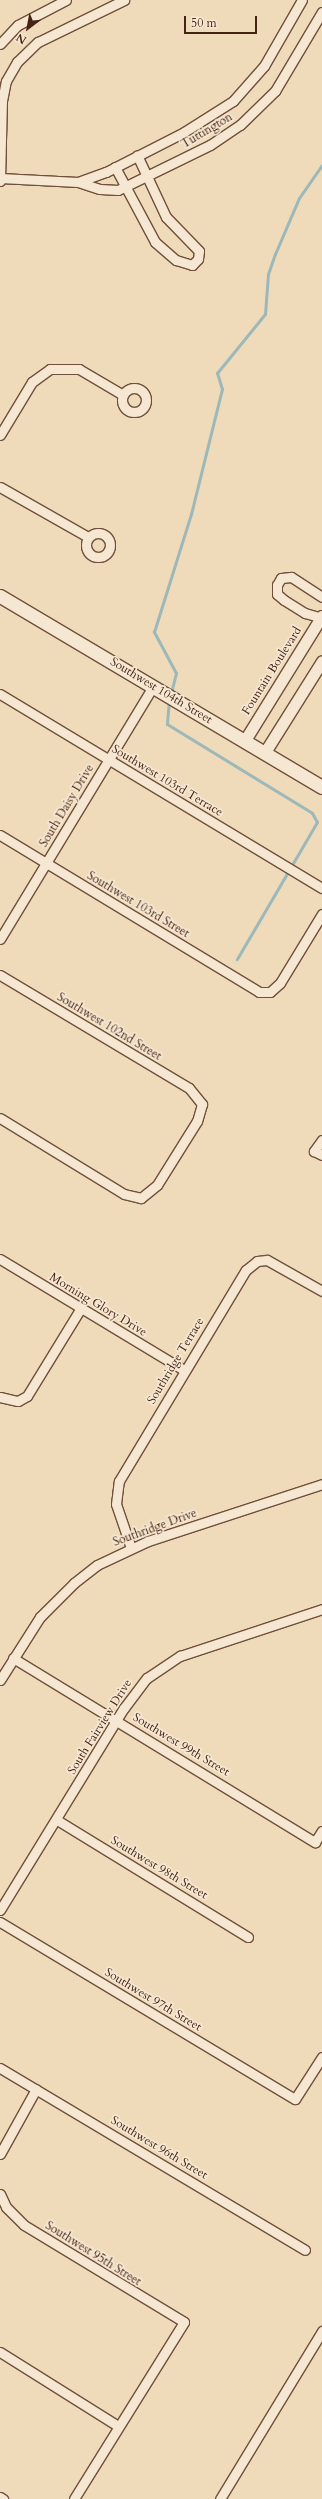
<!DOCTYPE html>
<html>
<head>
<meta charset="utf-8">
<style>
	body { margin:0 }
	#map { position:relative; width:322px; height:2499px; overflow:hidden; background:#efdaba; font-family:Cardo,serif }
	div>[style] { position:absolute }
	.stream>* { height:3px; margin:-1.5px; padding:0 1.5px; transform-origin:1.5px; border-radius:1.5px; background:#9db8b9 }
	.roads { filter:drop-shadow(1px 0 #70503b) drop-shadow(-1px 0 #70503b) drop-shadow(0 1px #70503b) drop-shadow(0 -1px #70503b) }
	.minor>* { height:9px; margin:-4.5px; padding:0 4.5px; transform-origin:4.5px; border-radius:4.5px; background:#f5e7d2 }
	.minor>.ring { margin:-4.5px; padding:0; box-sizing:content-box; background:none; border:9px solid #f5e7d2; border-radius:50% }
	.tertiary>* { height:11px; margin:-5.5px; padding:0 5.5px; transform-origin:5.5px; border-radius:5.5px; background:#f5e7d2 }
	.secondary>* { height:13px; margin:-6.5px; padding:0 6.5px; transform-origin:6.5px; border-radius:6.5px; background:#f5e7d2 }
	span { translate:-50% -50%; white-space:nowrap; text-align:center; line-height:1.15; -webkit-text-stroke:3.5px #f5e7d2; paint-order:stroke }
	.street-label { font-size:12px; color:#452211 }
	.north { position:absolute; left:8px; top:8px; width:40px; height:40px; -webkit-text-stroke:3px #f5e7d2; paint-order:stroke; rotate:212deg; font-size:11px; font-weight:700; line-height:16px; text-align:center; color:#452211 }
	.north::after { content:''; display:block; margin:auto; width:14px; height:18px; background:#452211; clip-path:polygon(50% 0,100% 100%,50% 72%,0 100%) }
	.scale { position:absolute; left:184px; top:16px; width:73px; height:18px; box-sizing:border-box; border:2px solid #452211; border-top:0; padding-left:5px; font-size:12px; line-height:14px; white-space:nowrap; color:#452211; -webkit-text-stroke:3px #f5e7d2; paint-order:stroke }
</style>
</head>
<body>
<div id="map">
	<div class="stream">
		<i style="left:171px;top:693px;width:21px;rotate:-76deg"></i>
		<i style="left:176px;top:673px;width:47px;rotate:-118.2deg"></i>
		<i style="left:154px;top:632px;width:124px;rotate:-72.6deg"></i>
		<i style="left:191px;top:514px;width:129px;rotate:-76.1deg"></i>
		<i style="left:222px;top:389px;width:17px;rotate:-107deg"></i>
		<i style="left:217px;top:373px;width:76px;rotate:-50.9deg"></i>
		<i style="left:265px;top:314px;width:40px;rotate:-85.7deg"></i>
		<i style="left:268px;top:274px;width:21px;rotate:-71deg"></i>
		<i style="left:275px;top:254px;width:61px;rotate:-66.8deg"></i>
		<i style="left:299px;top:198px;width:40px;rotate:-55.1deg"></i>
		<i style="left:169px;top:700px;width:24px;rotate:95deg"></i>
		<i style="left:167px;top:724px;width:170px;rotate:31.5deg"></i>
		<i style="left:312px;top:813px;width:10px;rotate:61deg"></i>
		<i style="left:317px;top:822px;width:159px;rotate:120.3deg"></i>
	</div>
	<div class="roads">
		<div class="minor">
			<i style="left:0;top:44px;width:26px;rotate:-47deg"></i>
			<i style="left:18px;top:25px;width:54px;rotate:-27.5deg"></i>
			<i style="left:115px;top:167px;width:85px;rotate:61.9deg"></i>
			<i style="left:155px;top:242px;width:28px;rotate:41deg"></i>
			<i style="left:176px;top:260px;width:17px;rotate:17deg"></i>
			<i style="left:192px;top:265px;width:8px;rotate:-45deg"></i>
			<i style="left:198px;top:259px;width:8px;rotate:-83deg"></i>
			<i style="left:199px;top:251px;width:47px;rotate:-134.1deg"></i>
			<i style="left:166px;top:217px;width:68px;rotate:-115.1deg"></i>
			<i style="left:0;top:178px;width:78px;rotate:2.9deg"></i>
			<i style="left:78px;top:182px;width:23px;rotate:18deg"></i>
			<i style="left:100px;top:189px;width:18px;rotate:3deg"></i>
			<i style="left:118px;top:190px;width:102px;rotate:-26.1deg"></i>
			<i style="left:210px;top:145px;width:36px;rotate:-34deg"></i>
			<i style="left:240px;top:125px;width:49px;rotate:-44.2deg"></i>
			<i style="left:275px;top:91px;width:92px;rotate:-59.3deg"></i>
			<i style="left:0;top:181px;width:80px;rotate:-88.6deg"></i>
			<i style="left:2px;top:101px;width:20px;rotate:-79deg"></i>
			<i style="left:6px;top:81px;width:22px;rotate:-60deg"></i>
			<i style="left:17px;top:62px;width:29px;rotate:-44deg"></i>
			<i style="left:38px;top:42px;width:96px;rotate:-26deg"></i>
			<i style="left:78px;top:182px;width:30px;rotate:-20deg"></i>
			<i style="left:106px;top:172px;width:88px;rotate:-27.1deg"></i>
			<i style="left:184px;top:132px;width:58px;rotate:-32.3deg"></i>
			<i style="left:233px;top:101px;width:47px;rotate:-48.5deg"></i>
			<i style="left:264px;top:66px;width:76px;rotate:-60.1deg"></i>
			<i class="ring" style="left:122px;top:388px;width:15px;height:15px"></i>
			<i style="left:0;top:435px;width:62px;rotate:-58.9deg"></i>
			<i style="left:32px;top:382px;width:22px;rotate:-36deg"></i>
			<i style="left:50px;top:369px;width:29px"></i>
			<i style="left:79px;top:369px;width:51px;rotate:30.6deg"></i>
			<i style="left:0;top:487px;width:101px;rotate:29.6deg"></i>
			<i class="ring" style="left:86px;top:533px;width:15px;height:15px"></i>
			<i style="left:322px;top:597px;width:37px;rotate:-147deg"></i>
			<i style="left:291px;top:577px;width:10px;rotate:174deg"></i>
			<i style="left:281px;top:578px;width:8px;rotate:120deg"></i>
			<i style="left:277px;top:585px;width:9px;rotate:90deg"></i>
			<i style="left:277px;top:594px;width:9px;rotate:41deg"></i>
			<i style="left:284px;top:600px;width:25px;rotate:32deg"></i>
			<i style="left:305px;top:613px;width:18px;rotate:16deg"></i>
			<i style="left:0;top:694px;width:376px;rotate:31.1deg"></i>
			<i style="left:0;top:835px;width:303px;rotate:31.2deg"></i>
			<i style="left:259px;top:992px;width:11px"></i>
			<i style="left:270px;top:992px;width:13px;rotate:-42deg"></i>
			<i style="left:280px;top:983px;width:81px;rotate:-58.7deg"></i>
			<i style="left:0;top:939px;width:296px;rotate:-58.8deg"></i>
			<i style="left:0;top:975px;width:220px;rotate:30.9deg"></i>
			<i style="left:189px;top:1088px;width:21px;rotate:51deg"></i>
			<i style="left:202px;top:1104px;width:18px;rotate:106deg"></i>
			<i style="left:197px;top:1121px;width:75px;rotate:122deg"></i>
			<i style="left:157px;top:1185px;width:21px;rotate:141deg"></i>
			<i style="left:141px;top:1198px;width:17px;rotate:-167deg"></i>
			<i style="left:124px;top:1194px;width:145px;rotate:-148.5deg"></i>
			<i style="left:322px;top:1140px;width:14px;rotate:126deg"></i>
			<i style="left:314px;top:1151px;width:9px;rotate:27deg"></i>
			<i style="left:0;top:1259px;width:215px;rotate:31.1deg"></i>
			<i style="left:0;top:1397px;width:18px;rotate:13deg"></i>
			<i style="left:18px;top:1401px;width:10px;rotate:-29deg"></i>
			<i style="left:27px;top:1396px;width:103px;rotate:-58.5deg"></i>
			<i style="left:131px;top:1548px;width:46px;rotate:-108.8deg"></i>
			<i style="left:116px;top:1504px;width:23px;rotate:-83deg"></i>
			<i style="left:119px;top:1481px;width:246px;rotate:-59deg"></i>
			<i style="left:246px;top:1270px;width:14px;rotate:-39deg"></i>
			<i style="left:257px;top:1261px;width:10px;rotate:-6deg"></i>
			<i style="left:267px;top:1260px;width:63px;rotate:29.4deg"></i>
			<i style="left:13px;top:1658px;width:354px;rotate:31.4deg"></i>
			<i style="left:315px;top:1842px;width:13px;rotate:-58deg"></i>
			<i style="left:0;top:1680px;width:75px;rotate:-57.6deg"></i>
			<i style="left:40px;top:1617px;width:48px;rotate:-45deg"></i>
			<i style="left:74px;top:1583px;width:29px;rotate:-38deg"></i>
			<i style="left:97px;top:1565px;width:56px;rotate:-25.2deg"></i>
			<i style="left:148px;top:1541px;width:183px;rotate:-18.1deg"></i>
			<i style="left:57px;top:1820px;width:224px;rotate:31.5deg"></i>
			<i style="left:0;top:1910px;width:237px;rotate:-58.5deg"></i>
			<i style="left:124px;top:1708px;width:38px;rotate:-53deg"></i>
			<i style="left:147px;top:1678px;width:40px;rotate:-34deg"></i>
			<i style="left:180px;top:1656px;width:150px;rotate:-18.3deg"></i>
			<i style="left:0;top:1922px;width:344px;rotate:31deg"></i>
			<i style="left:295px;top:2099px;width:50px;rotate:-57.3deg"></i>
			<i style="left:0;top:2068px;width:355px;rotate:30.8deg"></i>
			<i style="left:0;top:2154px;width:74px;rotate:-61deg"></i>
			<i style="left:0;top:2194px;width:14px;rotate:65deg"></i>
			<i style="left:6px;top:2207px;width:25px;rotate:45deg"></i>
			<i style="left:24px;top:2225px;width:187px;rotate:31.2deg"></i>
			<i style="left:184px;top:2322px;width:208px;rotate:121.9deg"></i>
			<i style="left:0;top:2352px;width:139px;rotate:32.1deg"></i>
			<i style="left:0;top:2497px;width:4px;rotate:34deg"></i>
			<i style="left:220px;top:2499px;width:197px;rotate:-58.7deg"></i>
		</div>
		<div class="tertiary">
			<i style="left:245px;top:740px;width:146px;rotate:-58.2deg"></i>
			<i style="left:265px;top:752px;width:107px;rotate:-57.9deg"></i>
		</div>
		<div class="secondary">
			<i style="left:0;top:596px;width:374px;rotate:30.7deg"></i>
		</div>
	</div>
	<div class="street-label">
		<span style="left:207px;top:131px;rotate:-31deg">Tuttington</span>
		<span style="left:272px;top:671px;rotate:-58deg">Fountain Boulevard</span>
		<span style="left:161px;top:691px;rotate:31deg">Southwest 104th Street</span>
		<span style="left:167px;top:781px;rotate:31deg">Southwest 103rd Terrace</span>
		<span style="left:67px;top:806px;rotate:-59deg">South Daisy Drive</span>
		<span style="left:138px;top:905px;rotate:31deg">Southwest 103rd Street</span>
		<span style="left:109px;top:1027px;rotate:31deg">Southwest 102nd Street</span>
		<span style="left:98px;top:1305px;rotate:31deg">Morning Glory Drive</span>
		<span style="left:176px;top:1361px;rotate:-59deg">Southridge Terrace</span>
		<span style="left:155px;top:1528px;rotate:-20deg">Southridge Drive</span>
		<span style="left:100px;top:1727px;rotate:-58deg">South Fairview Drive</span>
		<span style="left:181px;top:1745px;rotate:31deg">Southwest 99th Street</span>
		<span style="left:159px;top:1868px;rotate:31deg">Southwest 98th Street</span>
		<span style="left:153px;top:2000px;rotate:31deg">Southwest 97th Street</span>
		<span style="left:159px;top:2148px;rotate:31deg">Southwest 96th Street</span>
		<span style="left:93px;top:2254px;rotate:32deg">Southwest 95th Street</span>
	</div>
	<div class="north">N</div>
	<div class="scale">50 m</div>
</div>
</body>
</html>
